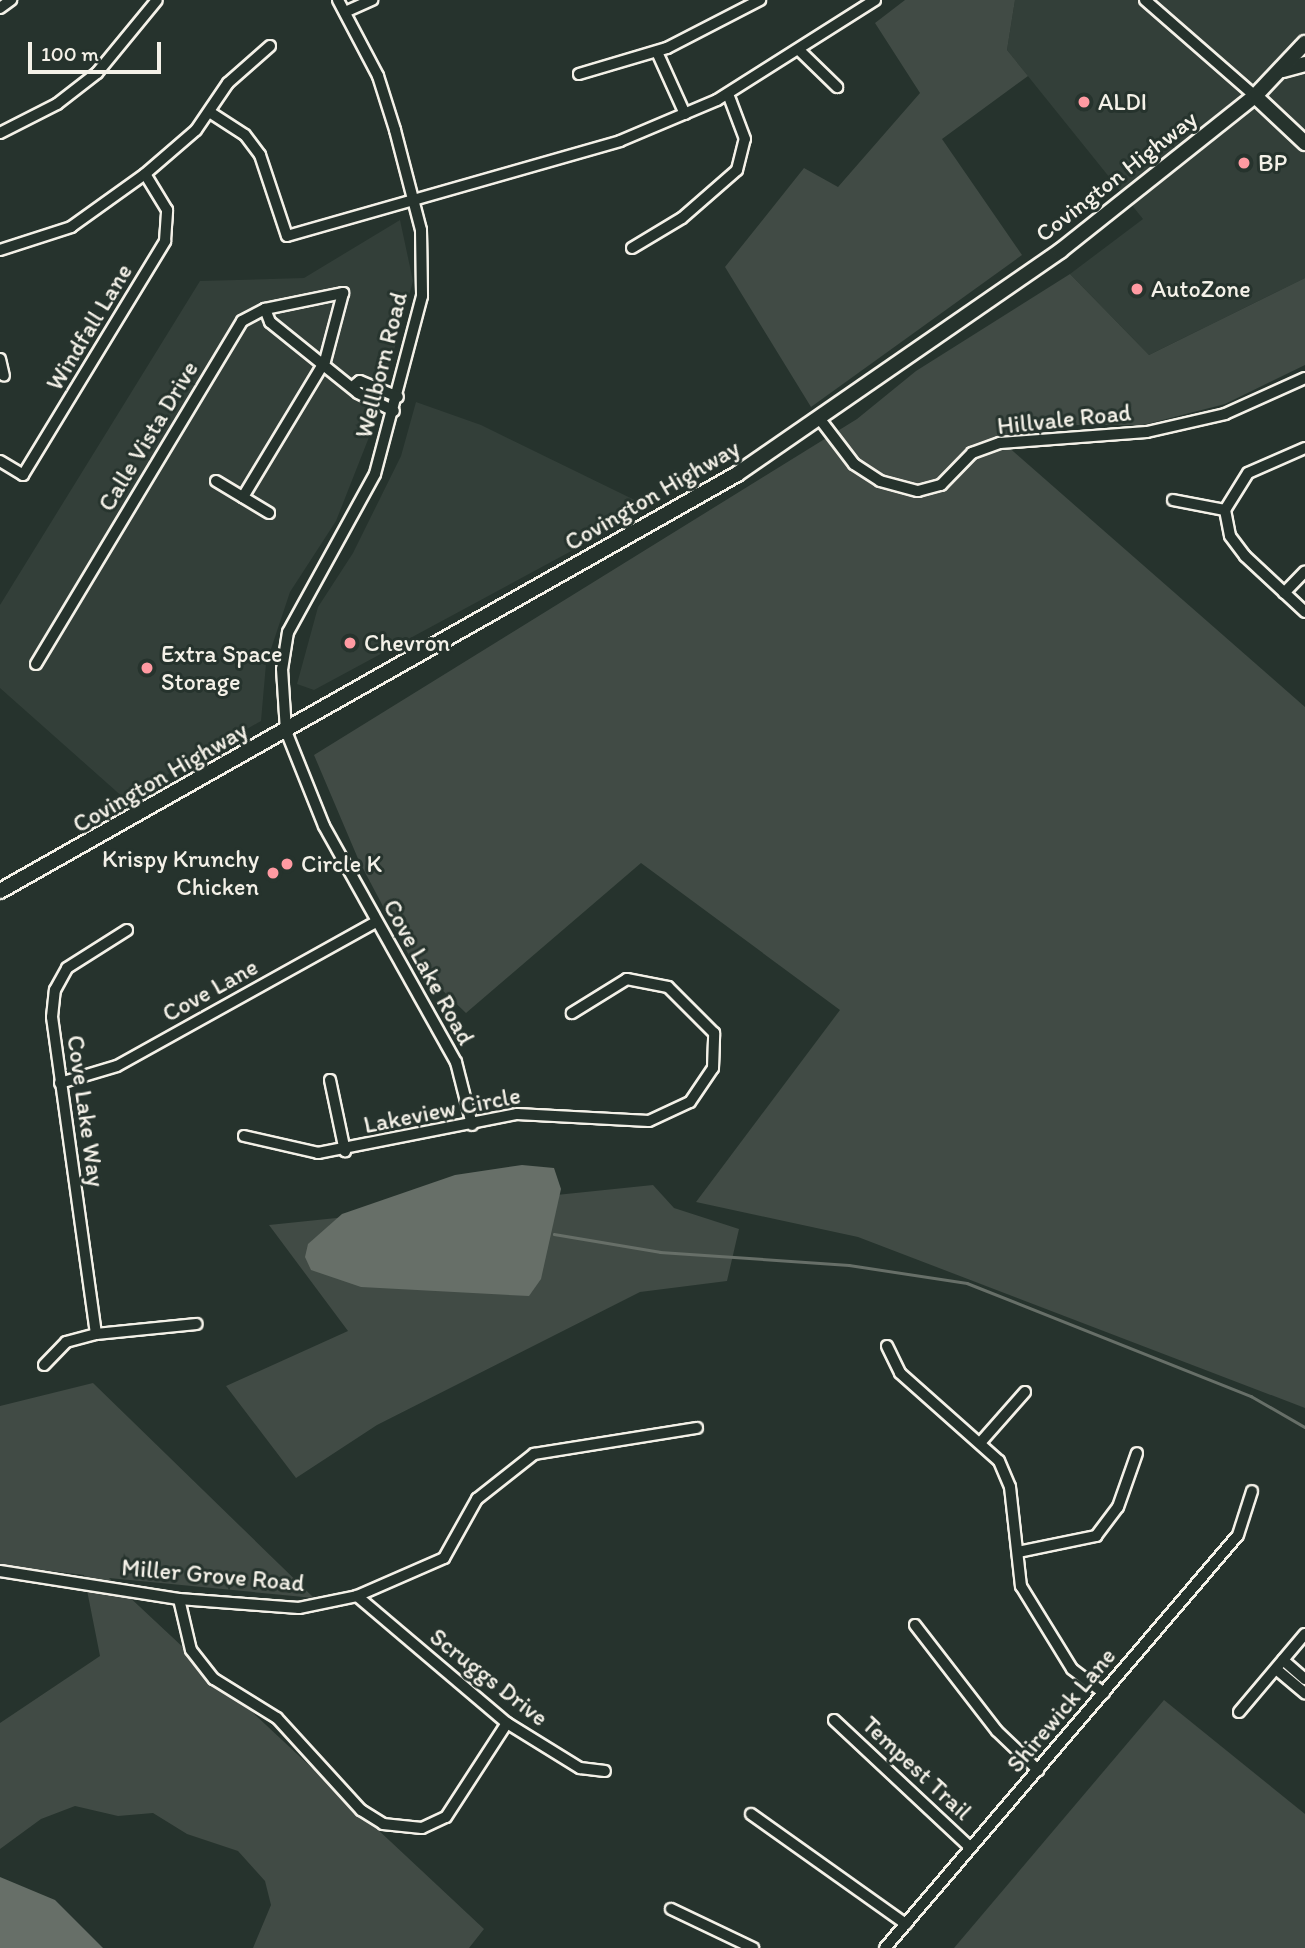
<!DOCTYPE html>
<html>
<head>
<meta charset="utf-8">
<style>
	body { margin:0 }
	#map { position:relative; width:1305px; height:1948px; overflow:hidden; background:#26332d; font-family:Itim,sans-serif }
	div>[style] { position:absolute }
	.built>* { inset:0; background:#333f39 }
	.green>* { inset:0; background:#414b45 }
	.water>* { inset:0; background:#676f68 }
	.stream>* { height:2.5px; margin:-1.25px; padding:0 1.25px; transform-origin:1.25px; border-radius:1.25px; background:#676f68 }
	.roads { filter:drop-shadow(2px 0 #f4f1e8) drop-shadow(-2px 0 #f4f1e8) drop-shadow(0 2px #f4f1e8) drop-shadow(0 -2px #f4f1e8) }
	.minor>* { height:10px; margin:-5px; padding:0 5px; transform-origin:5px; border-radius:5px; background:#26332d }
	.major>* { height:14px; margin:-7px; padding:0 7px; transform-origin:7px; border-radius:7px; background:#26332d }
	.dots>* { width:19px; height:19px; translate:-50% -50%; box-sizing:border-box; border:4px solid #26332d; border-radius:50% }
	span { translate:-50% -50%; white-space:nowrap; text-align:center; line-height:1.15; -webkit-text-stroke:6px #26332d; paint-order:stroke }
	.poi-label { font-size:24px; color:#f4f1e8 }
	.left { translate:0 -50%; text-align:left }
	.right { translate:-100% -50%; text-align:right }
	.street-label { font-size:24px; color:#f4f1e8 }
	.scale { position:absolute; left:28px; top:42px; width:133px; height:32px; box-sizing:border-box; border:4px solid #f4f1e8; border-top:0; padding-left:9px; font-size:21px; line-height:24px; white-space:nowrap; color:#f4f1e8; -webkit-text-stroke:5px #26332d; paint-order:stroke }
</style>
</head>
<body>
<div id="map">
	<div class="built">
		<i style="clip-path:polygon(1015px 0,1305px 0,1305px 278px,1149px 355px,1070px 274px,1143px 219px,1007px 50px)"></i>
		<i style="clip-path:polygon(400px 220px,413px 281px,373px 427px,336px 521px,290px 592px,266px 664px,261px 721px,125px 799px,0 688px,0 605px,200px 281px,304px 278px)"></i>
		<i style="clip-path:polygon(416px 402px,481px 425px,651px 508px,314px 690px,297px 684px,318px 607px,353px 553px,401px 456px)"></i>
	</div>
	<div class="green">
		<i style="clip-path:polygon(905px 0,1015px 0,1007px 50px,1028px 76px,942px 139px,1022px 255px,811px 407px,725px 267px,804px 168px,838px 187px,920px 93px,875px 23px)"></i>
		<i style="clip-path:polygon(1070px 274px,1149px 355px,1305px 278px,1305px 365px,1225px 404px,1143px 425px,1067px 425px,998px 438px,1305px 707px,1305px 1408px,858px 1237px,696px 1202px,840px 1010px,641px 863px,466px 1013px,412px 961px,359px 861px,314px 755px,857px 419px,916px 371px)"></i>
		<i style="clip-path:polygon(653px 1185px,674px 1208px,739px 1229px,727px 1281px,640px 1292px,377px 1425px,296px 1478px,226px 1386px,348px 1331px,269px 1225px)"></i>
		<i style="clip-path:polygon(93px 1383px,314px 1598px,109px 1578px,484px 1929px,469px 1948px,253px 1948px,271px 1905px,265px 1881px,238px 1851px,187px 1834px,153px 1813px,118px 1816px,75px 1806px,41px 1819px,0 1849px,0 1723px,100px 1656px,84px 1575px,0 1565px,0 1406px)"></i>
		<i style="clip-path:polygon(1164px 1700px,1305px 1814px,1305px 1948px,954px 1948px)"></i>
	</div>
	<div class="water">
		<i style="clip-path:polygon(522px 1165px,554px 1168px,561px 1189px,541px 1279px,529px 1296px,361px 1287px,311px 1270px,305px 1257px,308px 1244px,342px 1214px,455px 1175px)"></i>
		<i style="clip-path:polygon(0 1877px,55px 1900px,103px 1948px,0 1948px)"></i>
	</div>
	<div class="stream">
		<i style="left:554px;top:1234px;width:108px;rotate:9.6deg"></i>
		<i style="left:660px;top:1252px;width:189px;rotate:3.9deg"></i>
		<i style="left:849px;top:1265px;width:119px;rotate:8.7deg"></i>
		<i style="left:967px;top:1283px;width:306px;rotate:21.7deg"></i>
		<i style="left:1251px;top:1396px;width:62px;rotate:29.9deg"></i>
	</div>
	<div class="roads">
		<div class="minor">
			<i style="left:338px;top:0;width:86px;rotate:62.2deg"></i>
			<i style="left:378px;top:76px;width:57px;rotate:72.5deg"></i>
			<i style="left:395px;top:130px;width:103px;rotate:75.4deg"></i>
			<i style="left:421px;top:230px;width:66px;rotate:89.1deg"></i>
			<i style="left:422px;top:296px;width:184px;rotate:104.8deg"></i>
			<i style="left:375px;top:474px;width:180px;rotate:118.8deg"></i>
			<i style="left:288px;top:632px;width:37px;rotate:99deg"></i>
			<i style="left:282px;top:669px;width:62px;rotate:86.3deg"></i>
			<i style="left:286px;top:731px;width:102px;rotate:68.2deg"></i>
			<i style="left:324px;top:826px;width:270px;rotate:60.8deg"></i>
			<i style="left:456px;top:1062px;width:65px;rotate:75.7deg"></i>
			<i style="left:1145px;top:0;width:146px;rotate:41.1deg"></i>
			<i style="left:0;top:8px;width:14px;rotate:-36deg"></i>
			<i style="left:345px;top:12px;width:30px;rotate:-24deg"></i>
			<i style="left:800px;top:51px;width:52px;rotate:44.2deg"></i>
			<i style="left:657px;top:52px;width:68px;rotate:65.7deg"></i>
			<i style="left:579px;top:74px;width:92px;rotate:-16.5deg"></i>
			<i style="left:667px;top:48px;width:105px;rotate:-27.3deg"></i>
			<i style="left:211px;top:113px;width:40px;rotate:32.9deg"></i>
			<i style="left:245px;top:135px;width:25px;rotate:53deg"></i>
			<i style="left:260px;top:155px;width:85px;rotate:71.6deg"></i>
			<i style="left:287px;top:236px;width:346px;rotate:-15.9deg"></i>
			<i style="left:620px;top:141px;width:105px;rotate:-22.9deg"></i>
			<i style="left:717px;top:100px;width:187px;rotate:-32.3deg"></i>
			<i style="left:0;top:133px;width:64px;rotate:-27deg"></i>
			<i style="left:57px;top:104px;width:51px;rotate:-37.8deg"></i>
			<i style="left:97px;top:73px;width:94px;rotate:-50.6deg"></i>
			<i style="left:632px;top:248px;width:58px;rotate:-31deg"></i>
			<i style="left:682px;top:218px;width:73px;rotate:-41.1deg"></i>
			<i style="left:737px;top:170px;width:32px;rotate:-76deg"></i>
			<i style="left:745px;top:139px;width:48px;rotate:-110.7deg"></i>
			<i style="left:0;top:250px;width:75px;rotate:-17.9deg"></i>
			<i style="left:71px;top:227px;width:91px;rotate:-35.6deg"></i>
			<i style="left:145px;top:174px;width:67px;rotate:-40.8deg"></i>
			<i style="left:196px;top:130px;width:57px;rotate:-55.8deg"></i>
			<i style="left:228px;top:83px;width:56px;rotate:-41.4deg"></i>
			<i style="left:265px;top:309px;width:14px;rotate:69deg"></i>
			<i style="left:270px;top:322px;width:113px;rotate:38.9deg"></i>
			<i style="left:358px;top:393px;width:40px;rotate:26.6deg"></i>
			<i style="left:0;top:359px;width:17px;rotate:77deg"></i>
			<i style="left:355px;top:385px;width:6px;rotate:-39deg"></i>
			<i style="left:360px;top:381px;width:41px;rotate:22.8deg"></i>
			<i style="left:819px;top:418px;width:58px;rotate:52.7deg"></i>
			<i style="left:854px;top:464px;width:31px;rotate:33deg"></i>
			<i style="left:880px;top:481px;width:39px;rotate:15deg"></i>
			<i style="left:918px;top:491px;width:24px;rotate:-15deg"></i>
			<i style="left:941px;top:485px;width:45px;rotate:-45.9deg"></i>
			<i style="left:972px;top:453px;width:30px;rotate:-20deg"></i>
			<i style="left:1000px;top:443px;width:147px;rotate:-4.3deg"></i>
			<i style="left:1147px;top:432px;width:80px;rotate:-13deg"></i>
			<i style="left:1225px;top:414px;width:88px;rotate:-24.2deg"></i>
			<i style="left:1305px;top:448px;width:62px;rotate:156.3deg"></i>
			<i style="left:1248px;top:473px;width:44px;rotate:121.9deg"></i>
			<i style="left:1225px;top:510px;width:26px;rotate:79deg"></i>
			<i style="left:1230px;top:536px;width:25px;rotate:53deg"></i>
			<i style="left:1245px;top:556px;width:82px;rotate:43deg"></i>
			<i style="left:0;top:461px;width:27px;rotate:31deg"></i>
			<i style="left:23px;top:475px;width:274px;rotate:-58.7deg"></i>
			<i style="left:165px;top:241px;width:31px;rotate:-86deg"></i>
			<i style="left:167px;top:210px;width:42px;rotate:-121.4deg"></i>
			<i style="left:216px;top:481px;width:62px;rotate:31.1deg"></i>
			<i style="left:1173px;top:500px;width:53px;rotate:10.9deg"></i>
			<i style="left:1284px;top:593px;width:30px;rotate:-46deg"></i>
			<i style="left:36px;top:664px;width:400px;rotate:-59deg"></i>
			<i style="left:242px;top:321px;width:26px;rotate:-28deg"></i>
			<i style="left:265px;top:309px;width:80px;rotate:-11.6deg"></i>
			<i style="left:343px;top:293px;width:70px;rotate:104.8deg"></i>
			<i style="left:325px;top:361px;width:159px;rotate:121.1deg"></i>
			<i style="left:330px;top:1080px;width:73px;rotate:78.1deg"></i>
			<i style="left:60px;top:1083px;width:59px;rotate:-16.6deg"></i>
			<i style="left:117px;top:1066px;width:296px;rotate:-29.1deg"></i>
			<i style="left:244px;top:1136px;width:76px;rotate:12.9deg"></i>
			<i style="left:318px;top:1153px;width:203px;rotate:-11.1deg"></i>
			<i style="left:517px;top:1114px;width:132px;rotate:3deg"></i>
			<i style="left:649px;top:1121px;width:45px;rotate:-24.9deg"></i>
			<i style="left:690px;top:1102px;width:41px;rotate:-55.9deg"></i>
			<i style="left:713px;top:1068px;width:35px;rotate:-88deg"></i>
			<i style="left:714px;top:1033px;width:65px;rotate:-135deg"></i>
			<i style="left:668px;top:987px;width:42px;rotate:-169deg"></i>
			<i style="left:627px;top:979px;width:65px;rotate:148.3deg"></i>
			<i style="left:96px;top:1334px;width:320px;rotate:-97.9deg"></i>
			<i style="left:52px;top:1017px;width:27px;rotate:-84deg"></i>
			<i style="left:55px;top:990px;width:25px;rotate:-61deg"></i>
			<i style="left:67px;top:968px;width:71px;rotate:-32.3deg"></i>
			<i style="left:887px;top:1346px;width:30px;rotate:64deg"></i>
			<i style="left:900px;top:1373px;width:132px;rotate:41.6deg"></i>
			<i style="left:999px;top:1461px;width:28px;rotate:67deg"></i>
			<i style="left:1010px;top:1487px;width:100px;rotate:83.7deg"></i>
			<i style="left:1021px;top:1586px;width:97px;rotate:58.4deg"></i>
			<i style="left:1072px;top:1669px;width:40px;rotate:37deg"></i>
			<i style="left:44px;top:1365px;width:32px;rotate:-46deg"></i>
			<i style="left:66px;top:1342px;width:31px;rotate:-15deg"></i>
			<i style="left:96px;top:1334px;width:101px;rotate:-5.7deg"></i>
			<i style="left:980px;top:1443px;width:68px;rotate:-48.6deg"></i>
			<i style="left:1018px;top:1552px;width:80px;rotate:-11.6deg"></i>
			<i style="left:1096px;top:1536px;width:36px;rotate:-53deg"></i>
			<i style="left:1118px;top:1507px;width:57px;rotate:-70.6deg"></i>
			<i style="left:0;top:1571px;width:181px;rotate:8.9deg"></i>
			<i style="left:179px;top:1599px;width:120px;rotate:4.3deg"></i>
			<i style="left:299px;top:1608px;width:59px;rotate:-11.7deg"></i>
			<i style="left:357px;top:1596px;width:95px;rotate:-23.6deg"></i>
			<i style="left:444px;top:1558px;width:68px;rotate:-60.8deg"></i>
			<i style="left:477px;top:1499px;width:73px;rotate:-38.3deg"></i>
			<i style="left:534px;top:1454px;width:165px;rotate:-9.1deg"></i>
			<i style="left:357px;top:1596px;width:197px;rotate:40.3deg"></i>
			<i style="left:507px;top:1723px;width:86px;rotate:31.7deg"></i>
			<i style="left:580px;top:1768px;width:25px;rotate:7deg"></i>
			<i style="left:179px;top:1599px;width:52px;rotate:76.8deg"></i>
			<i style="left:191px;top:1650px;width:37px;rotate:52deg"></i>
			<i style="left:214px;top:1679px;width:74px;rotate:31.8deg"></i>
			<i style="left:277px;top:1718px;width:125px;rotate:47.6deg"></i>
			<i style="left:361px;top:1810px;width:26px;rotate:32deg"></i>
			<i style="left:383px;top:1824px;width:39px;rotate:6deg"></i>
			<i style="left:422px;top:1828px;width:26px;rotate:-25deg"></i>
			<i style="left:446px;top:1817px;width:112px;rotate:-57deg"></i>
			<i style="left:915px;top:1625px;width:134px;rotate:52.3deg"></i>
			<i style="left:997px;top:1731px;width:57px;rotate:43.6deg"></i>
			<i style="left:1283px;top:1660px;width:29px;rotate:41deg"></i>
			<i style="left:1276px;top:1669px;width:38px;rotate:40deg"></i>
			<i style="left:1239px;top:1712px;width:102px;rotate:-49.8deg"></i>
			<i style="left:834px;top:1720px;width:187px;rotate:43.1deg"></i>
			<i style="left:751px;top:1814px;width:190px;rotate:35.4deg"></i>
			<i style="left:671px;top:1909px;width:91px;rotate:25.4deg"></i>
			<i style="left:885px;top:1948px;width:543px;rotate:-49.48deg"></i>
			<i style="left:1238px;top:1535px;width:46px;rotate:-72.3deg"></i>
		</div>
		<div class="major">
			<i style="left:1283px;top:70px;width:23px;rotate:-15deg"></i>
			<i style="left:1255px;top:96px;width:69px;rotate:43.2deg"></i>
			<i style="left:0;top:891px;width:847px;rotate:-29.5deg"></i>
			<i style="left:737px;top:474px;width:393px;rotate:-34.6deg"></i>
			<i style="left:1060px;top:251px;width:249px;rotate:-38.5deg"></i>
			<i style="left:1255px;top:96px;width:73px;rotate:-46.7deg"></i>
		</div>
	</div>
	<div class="dots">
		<i style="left:1084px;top:102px;background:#ff9aa2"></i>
		<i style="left:1244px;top:163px;background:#ff9aa2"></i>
		<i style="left:1137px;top:289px;background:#ff9aa2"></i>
		<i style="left:350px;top:643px;background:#ff9aa2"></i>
		<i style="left:147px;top:668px;background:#ff9aa2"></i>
		<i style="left:287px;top:864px;background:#ff9aa2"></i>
		<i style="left:273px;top:873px;background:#ff9aa2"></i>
	</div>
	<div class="poi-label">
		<span class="left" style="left:1098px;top:102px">ALDI</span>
		<span class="left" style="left:1258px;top:163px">BP</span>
		<span class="left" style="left:1151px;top:289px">AutoZone</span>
		<span class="left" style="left:364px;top:643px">Chevron</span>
		<span class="left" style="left:161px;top:668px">Extra Space<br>Storage</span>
		<span class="right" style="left:259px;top:873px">Krispy Krunchy<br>Chicken</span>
		<span class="left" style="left:301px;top:864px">Circle K</span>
	</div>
	<div class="street-label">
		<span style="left:1116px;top:176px;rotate:-38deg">Covington Highway</span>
		<span style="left:89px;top:327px;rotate:-59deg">Windfall Lane</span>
		<span style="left:381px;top:365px;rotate:-76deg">Wellborn Road</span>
		<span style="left:1064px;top:419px;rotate:-6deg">Hillvale Road</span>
		<span style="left:148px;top:436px;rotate:-59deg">Calle Vista Drive</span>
		<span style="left:652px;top:495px;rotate:-30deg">Covington Highway</span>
		<span style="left:160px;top:777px;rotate:-30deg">Covington Highway</span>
		<span style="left:429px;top:972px;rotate:61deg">Cove Lake Road</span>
		<span style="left:210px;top:990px;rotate:-29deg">Cove Lane</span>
		<span style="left:442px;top:1110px;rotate:-11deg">Lakeview Circle</span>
		<span style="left:86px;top:1111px;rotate:82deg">Cove Lake Way</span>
		<span style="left:213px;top:1575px;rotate:5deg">Miller Grove Road</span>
		<span style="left:489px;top:1677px;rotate:38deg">Scruggs Drive</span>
		<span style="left:1061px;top:1710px;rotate:-50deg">Shirewick Lane</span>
		<span style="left:917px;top:1768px;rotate:43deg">Tempest Trail</span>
	</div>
	<div class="scale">100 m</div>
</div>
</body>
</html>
